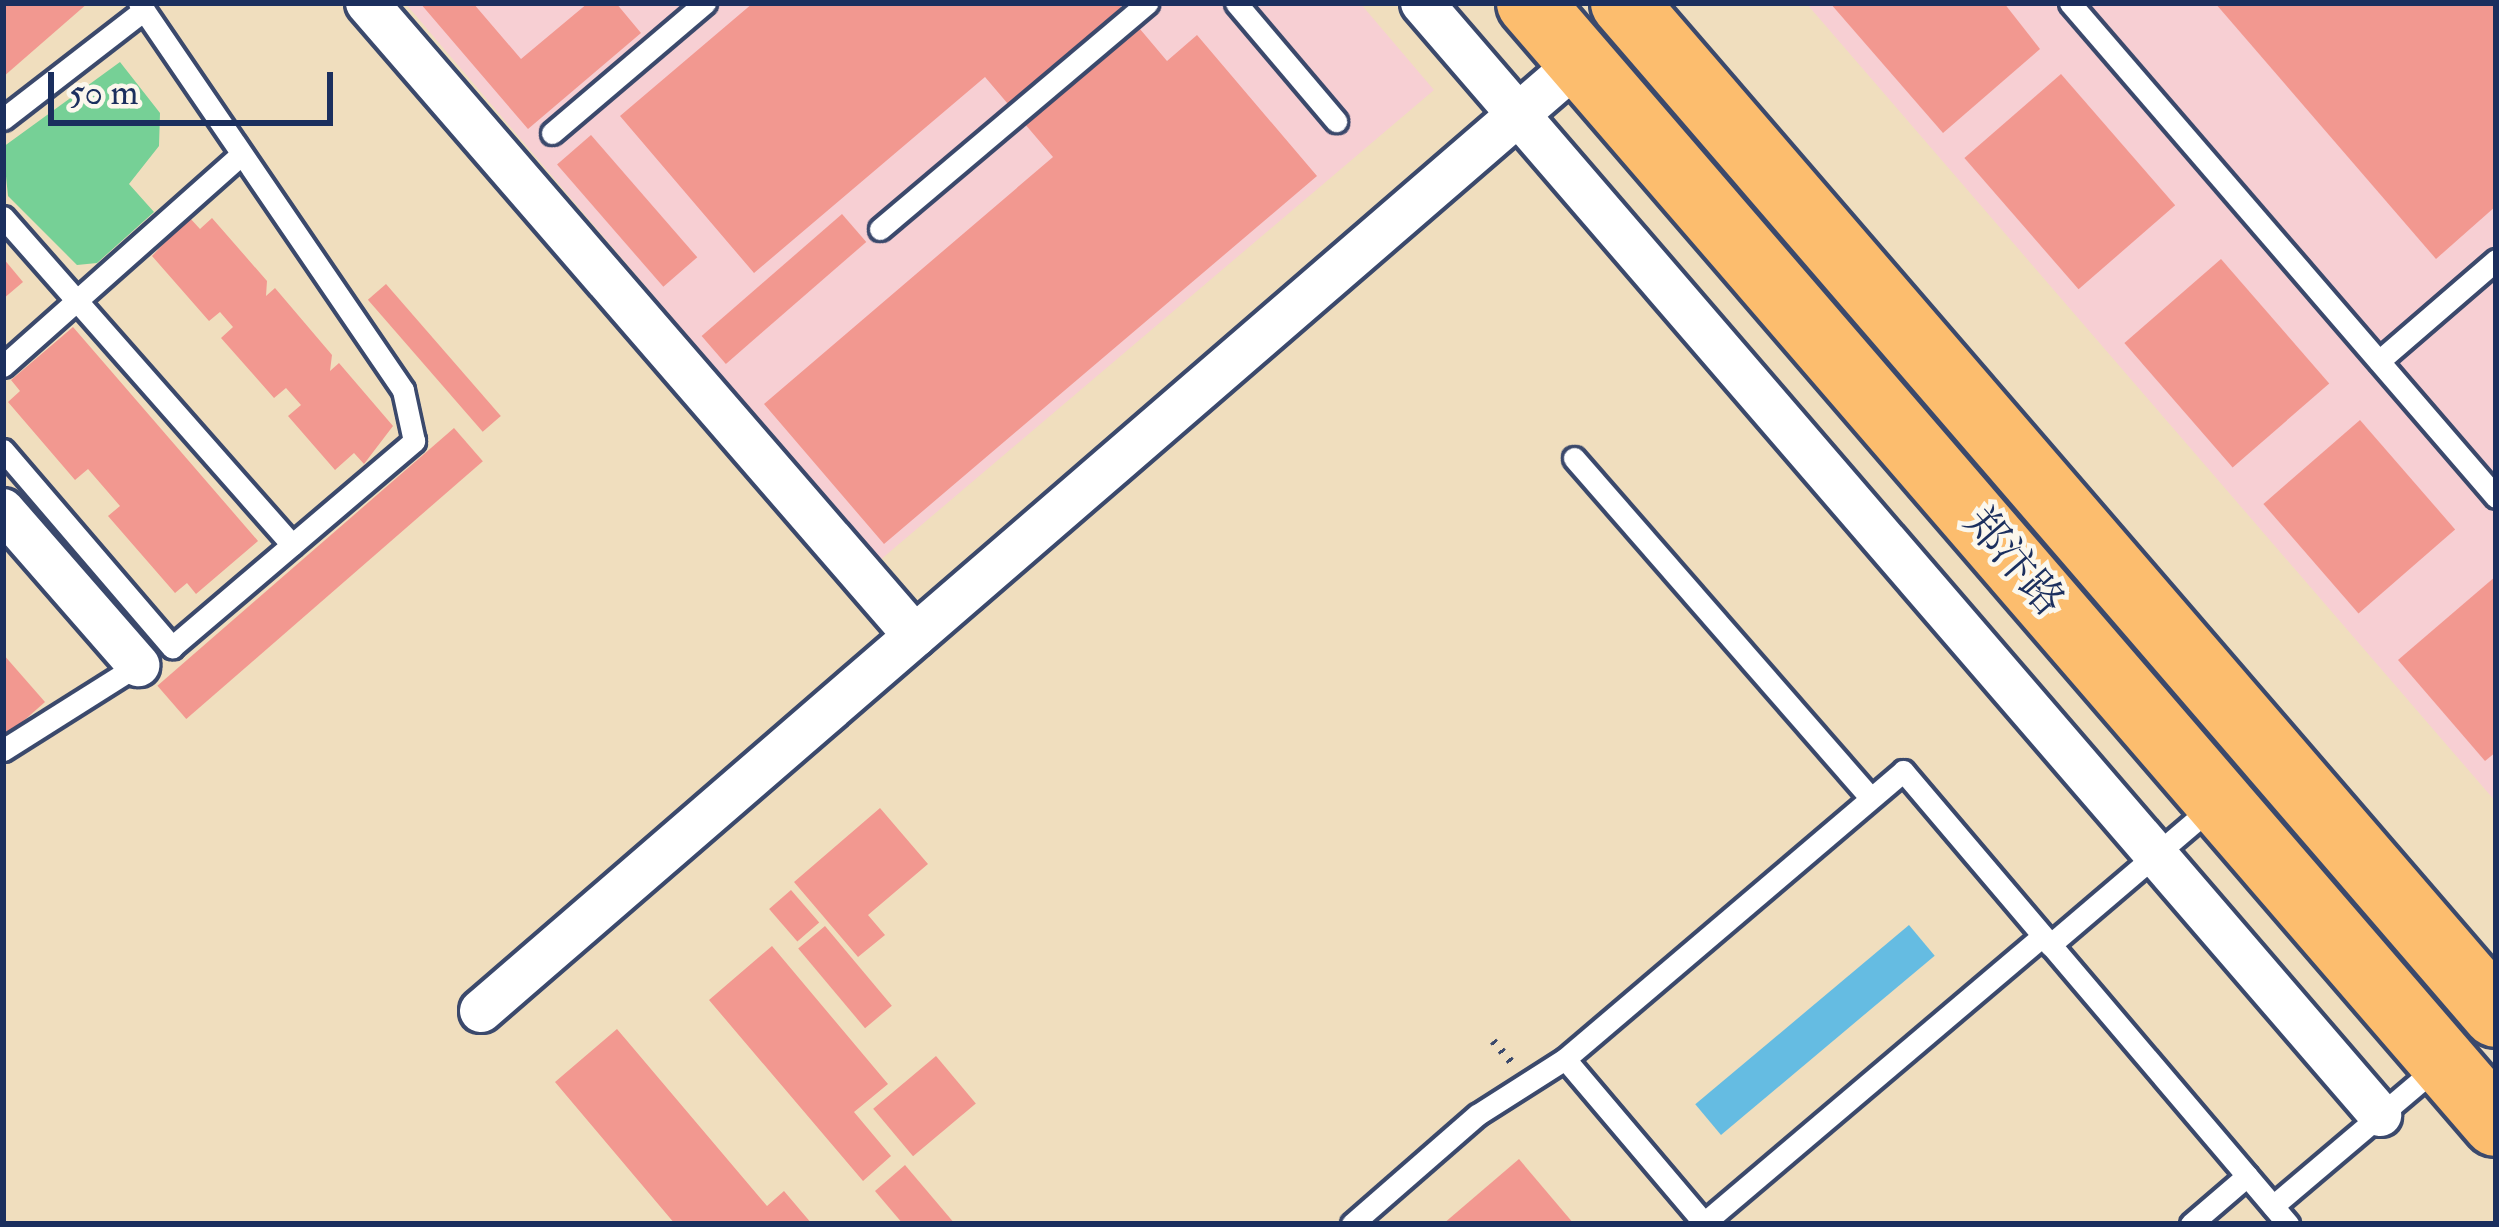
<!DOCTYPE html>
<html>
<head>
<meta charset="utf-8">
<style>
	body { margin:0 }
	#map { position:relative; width:2499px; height:1227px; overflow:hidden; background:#f0debe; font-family:"IM FELL Double Pica","Noto Serif SC",serif }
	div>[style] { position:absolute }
	.built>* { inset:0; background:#f7cfd3 }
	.green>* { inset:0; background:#76d096 }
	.water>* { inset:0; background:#65bce2; transform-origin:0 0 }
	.building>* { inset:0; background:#f29890; transform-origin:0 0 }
	.path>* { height:8px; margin-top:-4px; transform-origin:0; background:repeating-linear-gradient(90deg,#3b496c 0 3px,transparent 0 12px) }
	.roads { filter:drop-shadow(3px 0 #3b496c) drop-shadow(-3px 0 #3b496c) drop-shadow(0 3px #3b496c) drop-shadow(0 -3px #3b496c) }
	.lane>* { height:21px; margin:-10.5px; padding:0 10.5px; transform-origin:10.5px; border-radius:10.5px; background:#fff }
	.street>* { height:42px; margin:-21px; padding:0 21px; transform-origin:21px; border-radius:21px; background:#fff }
	.primary>* { height:66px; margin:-33px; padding:0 33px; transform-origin:33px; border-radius:33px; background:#fcbd6e }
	span { translate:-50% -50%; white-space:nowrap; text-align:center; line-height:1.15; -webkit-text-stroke:9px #fbf7ec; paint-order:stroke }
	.street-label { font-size:42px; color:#1b2f5e }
	.frame { position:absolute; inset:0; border:6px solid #1b2f5e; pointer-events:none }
	.scale { position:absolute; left:48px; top:72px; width:285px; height:54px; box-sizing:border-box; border:6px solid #1b2f5e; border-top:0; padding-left:15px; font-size:36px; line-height:42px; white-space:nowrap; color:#1b2f5e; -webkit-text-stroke:9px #fbf7ec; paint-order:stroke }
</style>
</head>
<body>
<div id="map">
	<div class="built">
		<i style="clip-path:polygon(405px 3px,1360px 3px,1434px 90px,879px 561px)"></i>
		<i style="clip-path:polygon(1806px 3px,2496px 3px,2496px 802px)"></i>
	</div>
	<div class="green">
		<i style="clip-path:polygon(120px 62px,160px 113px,159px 146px,129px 184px,154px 212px,97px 263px,77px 265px,8px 196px,3px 147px)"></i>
	</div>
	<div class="water">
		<i style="left:1909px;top:925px;width:40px;height:279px;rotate:50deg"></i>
	</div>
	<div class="building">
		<i style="clip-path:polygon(3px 3px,88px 3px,3px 77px)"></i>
		<i style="clip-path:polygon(420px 3px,473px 3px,521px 59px,588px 3px,616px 3px,641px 33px,528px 129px)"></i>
		<i style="clip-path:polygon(753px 3px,1118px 3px,1167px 61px,1197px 35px,1317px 176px,884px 544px,764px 404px,1053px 157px,985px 77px,754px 273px,620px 116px)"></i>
		<i style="clip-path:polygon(1830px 3px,2004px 3px,2040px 49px,1943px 133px)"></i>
		<i style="clip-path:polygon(2215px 3px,2496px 3px,2496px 206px,2436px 259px)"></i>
		<i style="left:2061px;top:74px;width:174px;height:128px;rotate:49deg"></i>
		<i style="left:591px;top:135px;width:162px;height:45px;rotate:49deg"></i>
		<i style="left:842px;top:214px;width:37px;height:186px;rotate:49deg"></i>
		<i style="clip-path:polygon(189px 217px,200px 229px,212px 218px,267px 281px,266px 296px,275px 288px,332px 355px,330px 371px,339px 363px,393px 426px,364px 464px,354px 453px,335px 470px,288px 416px,301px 405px,286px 388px,274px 398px,221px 338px,233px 327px,220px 312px,209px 321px,152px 256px)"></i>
		<i style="clip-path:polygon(3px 258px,23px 282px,3px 299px)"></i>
		<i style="left:2221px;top:259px;width:165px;height:128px;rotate:49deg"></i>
		<i style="left:386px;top:284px;width:175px;height:24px;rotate:49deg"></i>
		<i style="clip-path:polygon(73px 327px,258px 541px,196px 594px,187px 583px,175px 593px,108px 516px,120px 506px,88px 469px,75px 480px,8px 402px,20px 391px,11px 380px)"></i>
		<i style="left:2360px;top:420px;width:145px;height:128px;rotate:49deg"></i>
		<i style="left:454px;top:428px;width:44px;height:393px;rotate:49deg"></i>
		<i style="clip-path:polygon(2496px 576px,2496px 752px,2485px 761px,2398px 660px)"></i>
		<i style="clip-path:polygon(3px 654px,45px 702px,3px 739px)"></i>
		<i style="clip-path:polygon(880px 808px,928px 864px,868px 915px,885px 935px,858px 957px,794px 882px)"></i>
		<i style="left:791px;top:890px;width:43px;height:29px;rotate:49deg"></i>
		<i style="left:825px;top:926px;width:104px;height:35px;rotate:50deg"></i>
		<i style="clip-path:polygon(772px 946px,888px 1084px,854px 1112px,891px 1156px,863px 1181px,709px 1000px)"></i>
		<i style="clip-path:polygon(617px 1029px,767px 1206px,784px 1191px,812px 1224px,675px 1224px,555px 1082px)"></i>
		<i style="left:936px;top:1056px;width:62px;height:82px;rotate:50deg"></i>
		<i style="clip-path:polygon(1519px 1159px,1574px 1224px,1443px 1224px)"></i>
		<i style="clip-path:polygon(905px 1165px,955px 1224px,903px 1224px,875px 1191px)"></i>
	</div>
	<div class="path">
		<i style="left:1493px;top:1041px;width:29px;rotate:49deg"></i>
	</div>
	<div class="roads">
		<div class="lane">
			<i style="left:1236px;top:3px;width:155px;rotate:49.7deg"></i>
			<i style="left:2070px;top:3px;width:652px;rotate:49.23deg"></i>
			<i style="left:3px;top:119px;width:178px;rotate:-37.7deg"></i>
			<i style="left:552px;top:133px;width:201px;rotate:-40.4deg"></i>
			<i style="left:3px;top:217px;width:437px;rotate:48.6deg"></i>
			<i style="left:880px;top:229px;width:350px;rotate:-40.2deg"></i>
			<i style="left:2379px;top:361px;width:155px;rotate:-40.8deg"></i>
			<i style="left:3px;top:366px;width:319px;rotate:-41.6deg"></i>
			<i style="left:3px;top:450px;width:260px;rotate:49.4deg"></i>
			<i style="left:172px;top:647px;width:318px;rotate:-40.4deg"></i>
			<i style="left:414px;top:441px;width:52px;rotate:-102.2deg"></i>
			<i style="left:403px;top:390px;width:468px;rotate:-124.3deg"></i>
			<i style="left:1574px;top:458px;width:451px;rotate:48.9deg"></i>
			<i style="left:3px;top:750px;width:160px;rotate:-32.2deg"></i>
			<i style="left:2050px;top:945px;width:216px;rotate:-40.5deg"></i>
			<i style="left:2273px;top:1206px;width:215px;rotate:-40.3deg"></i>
			<i style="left:1704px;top:1223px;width:443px;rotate:-40.3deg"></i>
			<i style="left:1352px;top:1224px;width:166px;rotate:-41.1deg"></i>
			<i style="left:1477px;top:1115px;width:104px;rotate:-32.5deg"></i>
			<i style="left:1705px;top:1224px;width:216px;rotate:-130.3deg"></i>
			<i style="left:1565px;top:1059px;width:444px;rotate:-40.4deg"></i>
			<i style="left:1903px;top:771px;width:595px;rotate:49.64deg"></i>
			<i style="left:2191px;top:1224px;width:74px;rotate:-40.6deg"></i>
		</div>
		<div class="street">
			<i style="left:367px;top:3px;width:837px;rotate:49.12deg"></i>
			<i style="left:1422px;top:3px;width:1468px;rotate:49.25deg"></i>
			<i style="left:3px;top:510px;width:206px;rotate:48.9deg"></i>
			<i style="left:481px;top:1011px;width:1453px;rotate:-40.84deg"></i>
		</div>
		<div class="primary">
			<i style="left:1530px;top:3px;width:1479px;rotate:49.22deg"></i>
			<i style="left:1624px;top:3px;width:1335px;rotate:49.22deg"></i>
		</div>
	</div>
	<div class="street-label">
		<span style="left:2014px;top:562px;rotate:49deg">郑汴路</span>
	</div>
	<div class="frame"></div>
	<div class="scale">50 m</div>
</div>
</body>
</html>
